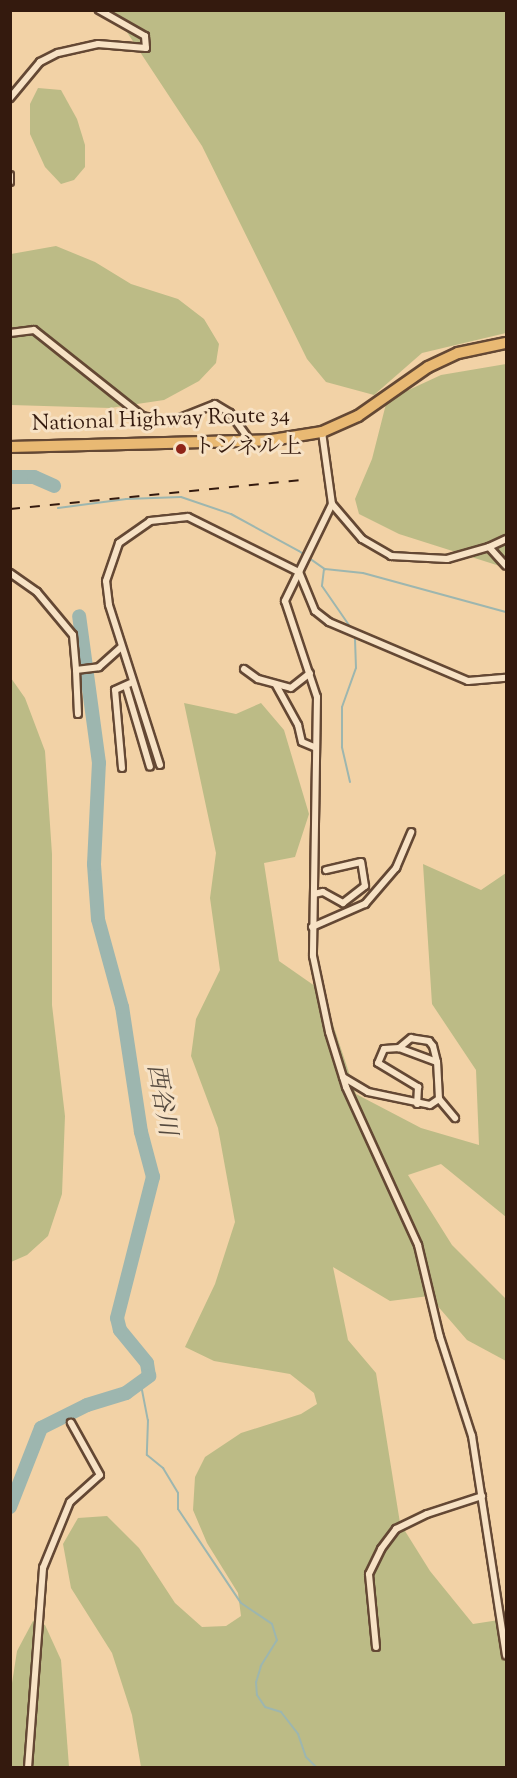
<!DOCTYPE html>
<html>
<head>
<meta charset="utf-8">
<style>
	body { margin:0 }
	#map { position:relative; width:517px; height:1778px; overflow:hidden; background:#f2d2a6; font-family:"Sorts Mill Goudy","Noto Serif JP",serif }
	div>[style] { position:absolute }
	.green>* { inset:0; background:#bcbb86 }
	.stream>* { height:2px; margin:-1px; padding:0 1px; transform-origin:1px; border-radius:1px; background:#9db6af }
	.river>* { height:14px; margin:-7px; padding:0 7px; transform-origin:7px; border-radius:7px; background:#9db6af }
	.roads { filter:drop-shadow(2px 0 #644834) drop-shadow(-2px 0 #644834) drop-shadow(0 2px #644834) drop-shadow(0 -2px #644834) }
	.street>* { height:6px; margin:-3px; padding:0 3px; transform-origin:3px; border-radius:3px; background:#f7e2c5 }
	.highway>* { height:10px; margin:-5px; padding:0 5px; transform-origin:5px; border-radius:5px; background:#e9b973 }
	.rail>* { height:2px; margin-top:-1px; transform-origin:0; background:repeating-linear-gradient(90deg,#341a0e 0 10px,transparent 0 20px) }
	.dots>* { width:16px; height:16px; translate:-50% -50%; box-sizing:border-box; border:3px solid #f7e2c5; border-radius:50% }
	span { translate:-50% -50%; white-space:nowrap; text-align:center; line-height:1.15; -webkit-text-stroke:6px #f7e2c5; paint-order:stroke }
	.street-label { font-size:22px; color:#341a0e }
	.poi-label { font-size:22px; color:#341a0e }
	.left { translate:0 -50%; text-align:left }
	.water-label { font-size:24px; color:#54493e; font-style:italic }
	.frame { position:absolute; inset:0; border:12px solid #341a0e; pointer-events:none }
</style>
</head>
<body>
<div id="map">
	<div class="green">
		<i style="clip-path:polygon(113px 11px,506px 11px,506px 333px,422px 353px,374px 395px,326px 382px,307px 359px,202px 146px)"></i>
		<i style="clip-path:polygon(38px 88px,61px 90px,77px 119px,85px 145px,85px 167px,74px 180px,61px 184px,45px 167px,30px 134px,30px 104px)"></i>
		<i style="clip-path:polygon(56px 246px,95px 262px,131px 284px,178px 299px,204px 319px,219px 344px,216px 363px,199px 381px,164px 400px,110px 408px,11px 405px,11px 254px)"></i>
		<i style="clip-path:polygon(506px 364px,506px 568px,399px 534px,359px 514px,355px 499px,372px 459px,387px 400px,441px 375px)"></i>
		<i style="clip-path:polygon(11px 678px,25px 698px,45px 751px,52px 854px,52px 1005px,65px 1116px,62px 1194px,48px 1236px,27px 1255px,11px 1262px)"></i>
		<i style="clip-path:polygon(184px 703px,236px 714px,261px 703px,284px 730px,309px 814px,295px 857px,264px 863px,279px 961px,322px 991px,356px 1094px,421px 1128px,479px 1145px,476px 1070px,432px 1004px,423px 864px,481px 890px,506px 873px,506px 1217px,441px 1164px,408px 1175px,452px 1245px,506px 1299px,506px 1361px,467px 1340px,429px 1296px,390px 1301px,333px 1267px,348px 1340px,376px 1373px,400px 1523px,430px 1571px,473px 1624px,499px 1620px,506px 1609px,506px 1767px,141px 1767px,132px 1715px,112px 1653px,71px 1588px,63px 1544px,78px 1518px,107px 1516px,139px 1548px,175px 1603px,202px 1627px,226px 1626px,241px 1616px,238px 1593px,207px 1543px,193px 1510px,195px 1477px,205px 1457px,241px 1433px,301px 1414px,317px 1404px,314px 1393px,290px 1374px,214px 1361px,185px 1347px,215px 1284px,235px 1222px,218px 1128px,191px 1056px,196px 1019px,220px 970px,210px 898px,216px 853px)"></i>
		<i style="clip-path:polygon(33px 1621px,45px 1625px,61px 1660px,69px 1767px,11px 1768px,10px 1696px,17px 1651px)"></i>
	</div>
	<div class="stream">
		<i style="left:58px;top:508px;width:69px;rotate:-7.5deg"></i>
		<i style="left:126px;top:499px;width:55px;rotate:-2.1deg"></i>
		<i style="left:181px;top:497px;width:53px;rotate:18.8deg"></i>
		<i style="left:231px;top:514px;width:77px;rotate:28.6deg"></i>
		<i style="left:299px;top:551px;width:32px;rotate:35deg"></i>
		<i style="left:325px;top:569px;width:38px;rotate:6deg"></i>
		<i style="left:363px;top:573px;width:148px;rotate:15.3deg"></i>
		<i style="left:324px;top:569px;width:17px;rotate:97deg"></i>
		<i style="left:322px;top:586px;width:55px;rotate:55.4deg"></i>
		<i style="left:350px;top:782px;width:36px;rotate:-103deg"></i>
		<i style="left:342px;top:747px;width:40px;rotate:-90deg"></i>
		<i style="left:342px;top:707px;width:41px;rotate:-70.3deg"></i>
		<i style="left:356px;top:668px;width:32px;rotate:-92deg"></i>
		<i style="left:141px;top:1385px;width:36px;rotate:79deg"></i>
		<i style="left:148px;top:1420px;width:35px;rotate:92deg"></i>
		<i style="left:147px;top:1455px;width:21px;rotate:39deg"></i>
		<i style="left:163px;top:1468px;width:29px;rotate:59deg"></i>
		<i style="left:178px;top:1493px;width:16px;rotate:90deg"></i>
		<i style="left:178px;top:1509px;width:113px;rotate:56.2deg"></i>
		<i style="left:241px;top:1603px;width:37px;rotate:34deg"></i>
		<i style="left:272px;top:1624px;width:17px;rotate:73deg"></i>
		<i style="left:277px;top:1640px;width:31px;rotate:122deg"></i>
		<i style="left:261px;top:1666px;width:17px;rotate:107deg"></i>
		<i style="left:256px;top:1682px;width:13px;rotate:86deg"></i>
		<i style="left:257px;top:1695px;width:14px;rotate:56deg"></i>
		<i style="left:265px;top:1707px;width:17px;rotate:17deg"></i>
		<i style="left:281px;top:1712px;width:28px;rotate:52deg"></i>
		<i style="left:298px;top:1734px;width:24px;rotate:71deg"></i>
		<i style="left:306px;top:1757px;width:16px;rotate:45deg"></i>
	</div>
	<div class="river">
		<i style="left:10px;top:477px;width:24px"></i>
		<i style="left:34px;top:477px;width:22px;rotate:24deg"></i>
		<i style="left:10px;top:1507px;width:85px;rotate:-68.6deg"></i>
		<i style="left:41px;top:1428px;width:51px;rotate:-26.6deg"></i>
		<i style="left:87px;top:1405px;width:41px;rotate:-17.1deg"></i>
		<i style="left:126px;top:1393px;width:29px;rotate:-36deg"></i>
		<i style="left:149px;top:1376px;width:13px;rotate:-99deg"></i>
		<i style="left:147px;top:1363px;width:43px;rotate:-129.3deg"></i>
		<i style="left:120px;top:1330px;width:12px;rotate:-104deg"></i>
		<i style="left:117px;top:1318px;width:146px;rotate:-75.7deg"></i>
		<i style="left:153px;top:1177px;width:47px;rotate:-104.9deg"></i>
		<i style="left:141px;top:1132px;width:126px;rotate:-98.6deg"></i>
		<i style="left:122px;top:1007px;width:91px;rotate:-105.3deg"></i>
		<i style="left:98px;top:919px;width:55px;rotate:-94.2deg"></i>
		<i style="left:94px;top:864px;width:101px;rotate:-87.2deg"></i>
		<i style="left:99px;top:763px;width:148px;rotate:-97.7deg"></i>
	</div>
	<div class="roads">
		<div class="street">
			<i style="left:10px;top:98px;width:47px;rotate:-50.2deg"></i>
			<i style="left:40px;top:62px;width:20px;rotate:-27deg"></i>
			<i style="left:58px;top:53px;width:41px;rotate:-12.7deg"></i>
			<i style="left:98px;top:44px;width:48px;rotate:4.8deg"></i>
			<i style="left:146px;top:48px;width:12px;rotate:-95deg"></i>
			<i style="left:145px;top:36px;width:53px;rotate:-150.5deg"></i>
			<i style="left:10px;top:175px;width:7px;rotate:90deg"></i>
			<i style="left:10px;top:333px;width:24px;rotate:-7deg"></i>
			<i style="left:34px;top:330px;width:138px;rotate:38.5deg"></i>
			<i style="left:142px;top:416px;width:29px;rotate:12deg"></i>
			<i style="left:170px;top:422px;width:48px;rotate:-21.8deg"></i>
			<i style="left:215px;top:404px;width:17px;rotate:31deg"></i>
			<i style="left:230px;top:413px;width:34px;rotate:54deg"></i>
			<i style="left:322px;top:432px;width:73px;rotate:82.1deg"></i>
			<i style="left:332px;top:504px;width:108px;rotate:115.9deg"></i>
			<i style="left:285px;top:601px;width:101px;rotate:71.6deg"></i>
			<i style="left:317px;top:697px;width:259px;rotate:90.9deg"></i>
			<i style="left:313px;top:956px;width:78px;rotate:78.1deg"></i>
			<i style="left:329px;top:1032px;width:58px;rotate:72.8deg"></i>
			<i style="left:346px;top:1087px;width:174px;rotate:65.5deg"></i>
			<i style="left:418px;top:1245px;width:95px;rotate:76.6deg"></i>
			<i style="left:440px;top:1337px;width:104px;rotate:72.1deg"></i>
			<i style="left:472px;top:1436px;width:222px;rotate:81.2deg"></i>
			<i style="left:332px;top:504px;width:46px;rotate:49.4deg"></i>
			<i style="left:362px;top:539px;width:34px;rotate:30deg"></i>
			<i style="left:391px;top:556px;width:56px;rotate:3.1deg"></i>
			<i style="left:447px;top:559px;width:44px;rotate:-15.9deg"></i>
			<i style="left:489px;top:547px;width:25px;rotate:48deg"></i>
			<i style="left:489px;top:547px;width:19px;rotate:-25deg"></i>
			<i style="left:299px;top:572px;width:42px;rotate:67.7deg"></i>
			<i style="left:315px;top:611px;width:18px;rotate:38deg"></i>
			<i style="left:329px;top:622px;width:151px;rotate:23deg"></i>
			<i style="left:468px;top:681px;width:38px;rotate:-5deg"></i>
			<i style="left:10px;top:573px;width:33px;rotate:35deg"></i>
			<i style="left:37px;top:592px;width:56px;rotate:50.1deg"></i>
			<i style="left:73px;top:635px;width:35px;rotate:85deg"></i>
			<i style="left:244px;top:669px;width:17px;rotate:36deg"></i>
			<i style="left:258px;top:679px;width:34px;rotate:15deg"></i>
			<i style="left:291px;top:688px;width:24px;rotate:-38deg"></i>
			<i style="left:276px;top:685px;width:46px;rotate:61.2deg"></i>
			<i style="left:298px;top:725px;width:17px;rotate:77deg"></i>
			<i style="left:302px;top:742px;width:15px;rotate:23deg"></i>
			<i style="left:126px;top:686px;width:84px;rotate:73.5deg"></i>
			<i style="left:78px;top:714px;width:44px;rotate:-92.6deg"></i>
			<i style="left:76px;top:670px;width:23px;rotate:-7deg"></i>
			<i style="left:99px;top:667px;width:30px;rotate:-42deg"></i>
			<i style="left:160px;top:765px;width:168px;rotate:-107.7deg"></i>
			<i style="left:109px;top:605px;width:24px;rotate:-97deg"></i>
			<i style="left:106px;top:581px;width:40px;rotate:-71.1deg"></i>
			<i style="left:119px;top:543px;width:38px;rotate:-35deg"></i>
			<i style="left:150px;top:521px;width:38px;rotate:-6deg"></i>
			<i style="left:188px;top:517px;width:124px;rotate:26.4deg"></i>
			<i style="left:122px;top:768px;width:78px;rotate:-95.1deg"></i>
			<i style="left:115px;top:690px;width:17px;rotate:-24deg"></i>
			<i style="left:314px;top:894px;width:9px;rotate:-13deg"></i>
			<i style="left:323px;top:892px;width:23px;rotate:29deg"></i>
			<i style="left:343px;top:903px;width:28px;rotate:-38deg"></i>
			<i style="left:365px;top:886px;width:24px;rotate:-99deg"></i>
			<i style="left:361px;top:862px;width:36px;rotate:167deg"></i>
			<i style="left:312px;top:927px;width:58px;rotate:-23.5deg"></i>
			<i style="left:365px;top:904px;width:48px;rotate:-49.3deg"></i>
			<i style="left:396px;top:868px;width:39px;rotate:-67deg"></i>
			<i style="left:399px;top:1048px;width:15px;rotate:176deg"></i>
			<i style="left:384px;top:1049px;width:15px;rotate:113deg"></i>
			<i style="left:378px;top:1063px;width:47px;rotate:31deg"></i>
			<i style="left:418px;top:1087px;width:17px;rotate:93deg"></i>
			<i style="left:343px;top:1077px;width:29px;rotate:31deg"></i>
			<i style="left:368px;top:1092px;width:63px;rotate:11.8deg"></i>
			<i style="left:430px;top:1105px;width:11px;rotate:-34deg"></i>
			<i style="left:439px;top:1099px;width:37px;rotate:-93deg"></i>
			<i style="left:437px;top:1062px;width:16px;rotate:-104deg"></i>
			<i style="left:433px;top:1046px;width:6px;rotate:-129deg"></i>
			<i style="left:429px;top:1041px;width:18px;rotate:-171deg"></i>
			<i style="left:411px;top:1038px;width:16px;rotate:140deg"></i>
			<i style="left:399px;top:1048px;width:40px;rotate:20.2deg"></i>
			<i style="left:439px;top:1099px;width:25px;rotate:50deg"></i>
			<i style="left:376px;top:1647px;width:73px;rotate:-95.5deg"></i>
			<i style="left:369px;top:1574px;width:28px;rotate:-64deg"></i>
			<i style="left:381px;top:1549px;width:25px;rotate:-53deg"></i>
			<i style="left:396px;top:1529px;width:34px;rotate:-26deg"></i>
			<i style="left:427px;top:1514px;width:58px;rotate:-18.1deg"></i>
			<i style="left:28px;top:1768px;width:201px;rotate:-85.7deg"></i>
			<i style="left:43px;top:1568px;width:71px;rotate:-67.8deg"></i>
			<i style="left:70px;top:1502px;width:40px;rotate:-42deg"></i>
			<i style="left:100px;top:1475px;width:60px;rotate:-119.1deg"></i>
		</div>
		<div class="highway">
			<i style="left:10px;top:447px;width:262px;rotate:-1.5deg"></i>
			<i style="left:272px;top:440px;width:51px;rotate:-9.1deg"></i>
			<i style="left:322px;top:432px;width:39px;rotate:-24deg"></i>
			<i style="left:358px;top:416px;width:85px;rotate:-35deg"></i>
			<i style="left:428px;top:367px;width:33px;rotate:-25deg"></i>
			<i style="left:458px;top:353px;width:49px;rotate:-11.8deg"></i>
		</div>
	</div>
	<div class="rail">
		<i style="left:10px;top:509px;width:293px;rotate:-5.7deg"></i>
	</div>
	<div class="dots">
		<i style="left:181px;top:449px;background:#8f2418"></i>
	</div>
	<div class="street-label">
		<span style="left:161px;top:421px;rotate:-2deg">National Highway Route 34</span>
	</div>
	<div class="poi-label">
		<span class="left" style="left:193px;top:449px">トンネル上</span>
	</div>
	<div class="water-label">
		<span style="left:160px;top:1100px;rotate:80deg">西谷川</span>
	</div>
	<div class="frame"></div>
</div>
</body>
</html>
